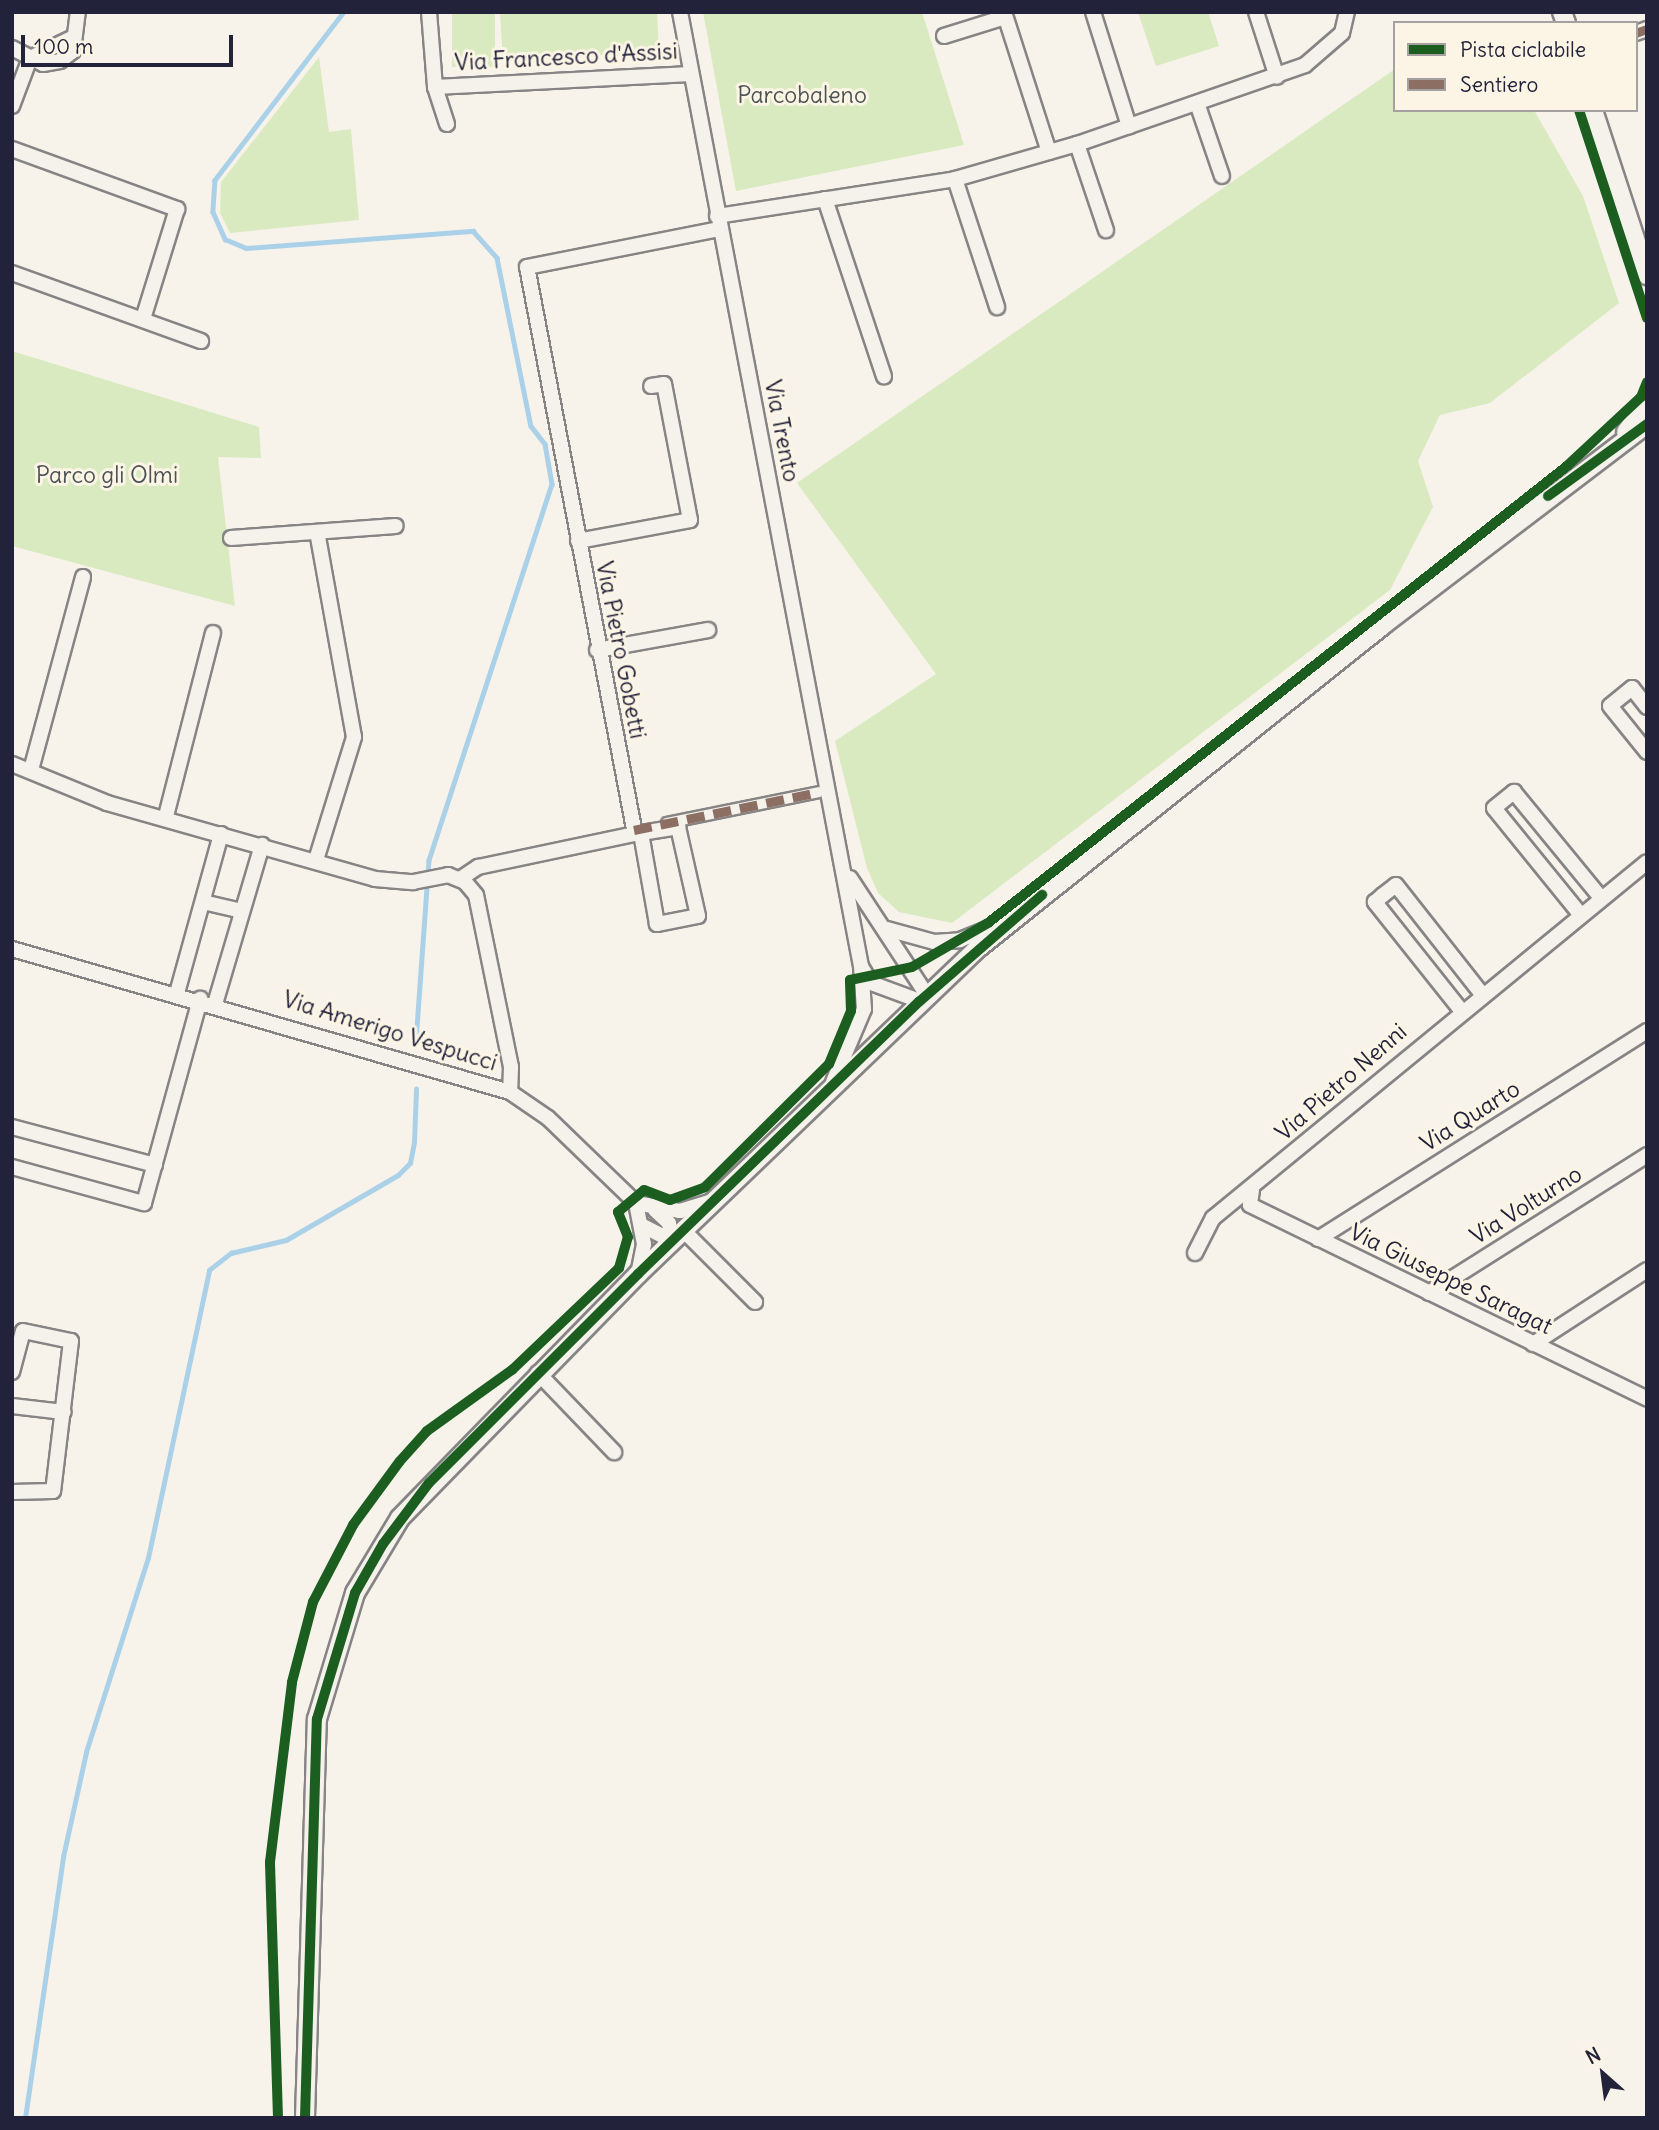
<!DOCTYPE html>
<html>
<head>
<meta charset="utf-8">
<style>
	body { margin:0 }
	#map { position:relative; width:1659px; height:2130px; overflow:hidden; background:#f7f3ea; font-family:Delius,sans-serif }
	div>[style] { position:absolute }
	.green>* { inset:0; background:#d9eac0; transform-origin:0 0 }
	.stream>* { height:4.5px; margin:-2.25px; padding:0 2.25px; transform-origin:2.25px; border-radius:2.25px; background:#abd1e9 }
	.roads { filter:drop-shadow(2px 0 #868485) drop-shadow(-2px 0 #868485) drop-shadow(0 2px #868485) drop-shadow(0 -2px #868485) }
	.pedestrian>* { height:10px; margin:-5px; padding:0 5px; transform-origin:5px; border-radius:5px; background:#f5f2ec }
	.minor>* { height:14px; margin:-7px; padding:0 7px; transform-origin:7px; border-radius:7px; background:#f5f2ec }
	.tertiary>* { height:18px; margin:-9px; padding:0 9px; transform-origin:9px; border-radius:9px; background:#f5f2ec }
	.quiet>* { height:9px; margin-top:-4.5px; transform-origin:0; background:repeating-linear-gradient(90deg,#8d6e63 0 18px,transparent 0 27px) }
	.cycleway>* { height:10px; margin:-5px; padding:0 5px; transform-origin:5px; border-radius:5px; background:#1b5e20 }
	span { translate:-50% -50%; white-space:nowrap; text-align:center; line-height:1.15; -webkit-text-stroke:6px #fcf5e5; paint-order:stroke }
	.street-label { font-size:23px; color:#22223b }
	.park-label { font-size:23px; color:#4a5254 }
	.frame { position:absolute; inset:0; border:14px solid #22223b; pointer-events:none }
	.legend { position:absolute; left:1393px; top:21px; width:245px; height:91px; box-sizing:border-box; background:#fcf5e5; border:2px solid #a5a1a1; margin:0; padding:9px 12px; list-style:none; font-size:21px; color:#22223b }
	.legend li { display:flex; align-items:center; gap:14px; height:35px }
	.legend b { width:35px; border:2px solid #a5a1a1 }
	.north { position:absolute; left:1568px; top:2039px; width:70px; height:70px; -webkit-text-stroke:5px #fcf5e5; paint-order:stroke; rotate:332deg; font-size:19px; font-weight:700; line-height:28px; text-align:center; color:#22223b }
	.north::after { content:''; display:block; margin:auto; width:24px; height:32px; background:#22223b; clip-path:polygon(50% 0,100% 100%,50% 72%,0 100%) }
	.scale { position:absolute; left:21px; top:35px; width:212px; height:32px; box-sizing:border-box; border:4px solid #22223b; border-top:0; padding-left:9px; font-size:21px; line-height:24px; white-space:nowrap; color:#22223b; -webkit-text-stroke:5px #fcf5e5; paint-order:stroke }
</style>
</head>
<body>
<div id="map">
	<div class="green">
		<i style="left:452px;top:12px;width:43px;height:55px"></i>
		<i style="clip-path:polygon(500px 12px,657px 12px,659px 51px,503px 62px)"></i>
		<i style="clip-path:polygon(703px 12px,922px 12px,964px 145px,736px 191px)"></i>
		<i style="clip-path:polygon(1138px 12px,1208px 12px,1219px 46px,1156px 66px)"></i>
		<i style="clip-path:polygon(319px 57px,329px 132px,351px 129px,359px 220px,230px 233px,220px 213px,221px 182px)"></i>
		<i style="clip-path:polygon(1395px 69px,1395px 110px,1534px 110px,1583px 196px,1619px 303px,1490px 403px,1440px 415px,1418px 461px,1433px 507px,1390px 590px,952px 923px,899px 912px,878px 893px,867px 868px,835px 741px,936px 674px,797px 483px)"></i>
		<i style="clip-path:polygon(12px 351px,259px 427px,261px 458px,218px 457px,235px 606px,12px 546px)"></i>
	</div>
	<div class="stream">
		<i style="left:344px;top:12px;width:212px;rotate:127.5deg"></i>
		<i style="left:215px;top:180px;width:32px;rotate:94deg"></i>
		<i style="left:213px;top:212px;width:30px;rotate:66deg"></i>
		<i style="left:225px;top:239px;width:23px;rotate:23deg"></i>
		<i style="left:246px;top:248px;width:228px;rotate:-4.3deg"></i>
		<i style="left:473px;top:231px;width:36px;rotate:48deg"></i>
		<i style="left:497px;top:258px;width:171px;rotate:78.6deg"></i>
		<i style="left:531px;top:426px;width:23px;rotate:52deg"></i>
		<i style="left:545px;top:444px;width:41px;rotate:80.1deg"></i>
		<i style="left:552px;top:484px;width:396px;rotate:108.1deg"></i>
		<i style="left:429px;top:860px;width:181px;rotate:94.1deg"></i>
		<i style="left:25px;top:2118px;width:264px;rotate:-81.7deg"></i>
		<i style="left:63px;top:1857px;width:107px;rotate:-77.6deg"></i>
		<i style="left:86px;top:1752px;width:204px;rotate:-72.3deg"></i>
		<i style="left:148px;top:1558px;width:294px;rotate:-78deg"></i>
		<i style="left:209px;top:1270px;width:28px;rotate:-38deg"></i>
		<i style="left:231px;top:1253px;width:57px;rotate:-13.3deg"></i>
		<i style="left:286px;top:1240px;width:129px;rotate:-30.1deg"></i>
		<i style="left:398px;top:1175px;width:17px;rotate:-45deg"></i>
		<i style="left:410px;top:1163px;width:21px;rotate:-79deg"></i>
		<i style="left:414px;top:1142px;width:53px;rotate:-87.8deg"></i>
	</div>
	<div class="roads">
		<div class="pedestrian">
			<i style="left:667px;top:823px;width:155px;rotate:-11.5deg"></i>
		</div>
		<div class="minor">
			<i style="left:429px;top:12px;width:75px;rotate:85.4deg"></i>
			<i style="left:435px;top:87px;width:256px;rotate:-2.9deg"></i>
			<i style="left:680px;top:12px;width:971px;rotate:79.26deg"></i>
			<i style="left:861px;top:966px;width:43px;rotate:86deg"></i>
			<i style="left:864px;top:1009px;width:79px;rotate:113deg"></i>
			<i style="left:1004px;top:12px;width:147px;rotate:72.2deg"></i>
			<i style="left:1093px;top:12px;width:120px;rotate:72.5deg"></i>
			<i style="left:1256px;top:12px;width:68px;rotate:72.1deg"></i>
			<i style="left:1636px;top:33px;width:12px;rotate:-20deg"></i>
			<i style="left:944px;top:36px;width:64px;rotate:-17.3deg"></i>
			<i style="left:12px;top:48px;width:35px;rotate:27deg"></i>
			<i style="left:43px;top:64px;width:17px;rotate:-10deg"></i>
			<i style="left:60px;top:61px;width:16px;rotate:-38deg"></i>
			<i style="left:73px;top:51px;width:39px;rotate:-83deg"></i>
			<i style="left:30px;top:58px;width:49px;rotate:-25.5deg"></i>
			<i style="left:435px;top:87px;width:39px;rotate:72deg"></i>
			<i style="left:1197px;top:103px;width:77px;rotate:71.1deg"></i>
			<i style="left:12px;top:106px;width:51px;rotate:-69.4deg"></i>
			<i style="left:1077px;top:144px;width:91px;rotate:71.4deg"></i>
			<i style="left:12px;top:149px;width:176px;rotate:20deg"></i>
			<i style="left:177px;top:209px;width:115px;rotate:107.2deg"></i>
			<i style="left:955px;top:179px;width:135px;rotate:71.8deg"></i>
			<i style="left:825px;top:199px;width:187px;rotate:71.6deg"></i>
			<i style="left:717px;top:216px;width:241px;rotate:-8.8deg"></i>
			<i style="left:955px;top:179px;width:127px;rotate:-16deg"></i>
			<i style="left:1077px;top:144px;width:241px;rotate:-19.1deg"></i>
			<i style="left:1305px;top:65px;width:49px;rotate:-40.9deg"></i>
			<i style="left:1342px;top:33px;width:22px;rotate:-77deg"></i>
			<i style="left:12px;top:273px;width:201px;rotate:19.8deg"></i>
			<i style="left:231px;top:538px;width:165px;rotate:-4.2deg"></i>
			<i style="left:578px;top:541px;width:114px;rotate:-10.6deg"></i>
			<i style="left:690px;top:520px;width:138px;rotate:-100.8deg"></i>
			<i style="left:664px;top:384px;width:13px;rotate:171deg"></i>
			<i style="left:597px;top:650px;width:113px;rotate:-10.2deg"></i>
			<i style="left:1647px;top:707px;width:24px;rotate:-128deg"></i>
			<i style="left:1632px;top:688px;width:28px;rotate:141deg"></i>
			<i style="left:1610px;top:706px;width:59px;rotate:51.2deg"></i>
			<i style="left:12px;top:764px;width:103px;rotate:22.3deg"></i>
			<i style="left:107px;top:803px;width:279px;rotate:15.8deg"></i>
			<i style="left:375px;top:879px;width:38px;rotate:5deg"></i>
			<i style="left:413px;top:882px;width:36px;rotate:-11deg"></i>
			<i style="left:448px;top:875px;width:18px;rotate:22deg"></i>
			<i style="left:465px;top:882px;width:17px;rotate:50deg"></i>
			<i style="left:476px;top:895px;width:176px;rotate:78.5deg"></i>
			<i style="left:511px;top:1067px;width:25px;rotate:92deg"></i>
			<i style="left:31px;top:770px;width:200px;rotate:-74.9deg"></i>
			<i style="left:166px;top:816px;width:189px;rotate:-75.6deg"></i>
			<i style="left:635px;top:834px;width:44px;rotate:-9.2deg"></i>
			<i style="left:678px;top:827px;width:91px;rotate:77.3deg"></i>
			<i style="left:698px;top:916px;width:42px;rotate:169deg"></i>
			<i style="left:657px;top:924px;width:92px;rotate:-100deg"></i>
			<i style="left:316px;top:860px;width:129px;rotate:-72.8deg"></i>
			<i style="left:354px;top:737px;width:203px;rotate:-100.2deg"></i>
			<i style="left:850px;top:878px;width:140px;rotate:56.7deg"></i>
			<i style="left:460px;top:879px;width:22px;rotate:-34deg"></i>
			<i style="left:478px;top:867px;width:160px;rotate:-11.9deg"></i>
			<i style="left:635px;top:834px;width:577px;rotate:-100.78deg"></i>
			<i style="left:527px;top:267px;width:196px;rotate:-11.2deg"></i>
			<i style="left:203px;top:902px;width:40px;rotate:13deg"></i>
			<i style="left:1580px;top:914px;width:136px;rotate:-129.1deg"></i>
			<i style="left:1494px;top:808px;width:26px;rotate:-39deg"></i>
			<i style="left:1514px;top:792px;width:137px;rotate:50.6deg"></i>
			<i style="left:887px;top:929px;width:49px;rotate:15.5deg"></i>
			<i style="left:934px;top:942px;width:26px;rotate:-4deg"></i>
			<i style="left:960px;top:940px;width:48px;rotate:-22.2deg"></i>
			<i style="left:12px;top:949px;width:518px;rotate:16.02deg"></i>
			<i style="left:510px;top:1092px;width:46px;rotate:34.4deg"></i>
			<i style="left:548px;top:1118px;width:122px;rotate:44deg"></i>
			<i style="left:636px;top:1203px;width:42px;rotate:79deg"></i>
			<i style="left:644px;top:1244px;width:31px;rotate:101deg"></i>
			<i style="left:862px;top:968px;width:17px;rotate:59deg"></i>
			<i style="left:871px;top:983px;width:52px;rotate:20.2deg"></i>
			<i style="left:177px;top:993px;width:165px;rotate:-74.5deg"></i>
			<i style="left:215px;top:1004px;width:166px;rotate:-73.5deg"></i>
			<i style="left:1460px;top:1009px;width:137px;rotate:-128.5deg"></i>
			<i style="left:1375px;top:902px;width:11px;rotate:-41deg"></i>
			<i style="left:1383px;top:895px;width:16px;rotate:-38deg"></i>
			<i style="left:1396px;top:885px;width:137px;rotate:51.8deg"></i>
			<i style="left:12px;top:1127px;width:148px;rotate:14.9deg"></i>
			<i style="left:12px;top:1167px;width:137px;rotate:15.3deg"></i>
			<i style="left:144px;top:1203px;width:212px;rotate:-74.6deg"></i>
			<i style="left:1252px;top:1190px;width:15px;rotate:98deg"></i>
			<i style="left:1250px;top:1205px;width:442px;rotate:26deg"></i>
			<i style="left:636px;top:1203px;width:45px;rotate:10.3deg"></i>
			<i style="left:680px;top:1211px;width:34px;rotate:-17deg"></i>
			<i style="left:643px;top:1226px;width:34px;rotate:27deg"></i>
			<i style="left:673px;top:1241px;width:18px;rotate:-103deg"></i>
			<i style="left:669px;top:1223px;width:19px;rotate:-137deg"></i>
			<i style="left:683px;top:1230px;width:102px;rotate:45deg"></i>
			<i style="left:1318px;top:1239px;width:389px;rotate:-32.3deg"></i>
			<i style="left:1195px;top:1253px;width:39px;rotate:-63deg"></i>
			<i style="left:1213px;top:1218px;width:561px;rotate:-39.36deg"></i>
			<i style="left:1429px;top:1293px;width:258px;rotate:-32.3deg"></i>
			<i style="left:1533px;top:1344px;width:136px;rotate:-33deg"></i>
			<i style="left:12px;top:1372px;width:42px;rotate:-75deg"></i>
			<i style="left:23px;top:1331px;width:49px;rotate:11.8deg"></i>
			<i style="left:71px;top:1341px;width:151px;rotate:96.8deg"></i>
			<i style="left:53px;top:1491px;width:41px;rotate:178.6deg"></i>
			<i style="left:538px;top:1373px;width:110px;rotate:46.1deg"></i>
			<i style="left:12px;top:1406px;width:52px;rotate:6.6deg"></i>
		</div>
		<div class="tertiary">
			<i style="left:1562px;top:12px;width:12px;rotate:70deg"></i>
			<i style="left:1593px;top:110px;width:174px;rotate:71.9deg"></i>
			<i style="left:1626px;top:432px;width:34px;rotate:-52deg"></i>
			<i style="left:305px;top:2118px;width:399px;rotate:-88.3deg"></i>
			<i style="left:317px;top:1719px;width:132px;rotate:-73.2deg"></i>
			<i style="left:355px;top:1593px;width:87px;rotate:-59deg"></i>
			<i style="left:400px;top:1518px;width:341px;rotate:-45.7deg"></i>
			<i style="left:638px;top:1274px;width:471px;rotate:-43.8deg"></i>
			<i style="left:978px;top:948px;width:518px;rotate:-38.57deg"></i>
			<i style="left:1383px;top:625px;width:332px;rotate:-37.3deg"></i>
		</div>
	</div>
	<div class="quiet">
		<i style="left:1636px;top:33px;width:12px;rotate:-20deg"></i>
		<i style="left:634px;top:830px;width:189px;rotate:-11.6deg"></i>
	</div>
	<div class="cycleway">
		<i style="left:1579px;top:110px;width:219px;rotate:71.9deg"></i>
		<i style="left:1548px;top:496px;width:122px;rotate:-36deg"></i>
		<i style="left:278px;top:2118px;width:256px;rotate:-91.8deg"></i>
		<i style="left:270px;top:1862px;width:181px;rotate:-83deg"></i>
		<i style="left:292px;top:1682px;width:83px;rotate:-75.3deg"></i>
		<i style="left:313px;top:1602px;width:87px;rotate:-62.5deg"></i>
		<i style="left:353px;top:1525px;width:79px;rotate:-53.7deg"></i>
		<i style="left:400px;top:1461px;width:40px;rotate:-48deg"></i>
		<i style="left:427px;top:1431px;width:105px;rotate:-35.7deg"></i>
		<i style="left:512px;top:1370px;width:148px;rotate:-43.6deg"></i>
		<i style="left:619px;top:1268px;width:32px;rotate:-74deg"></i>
		<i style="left:628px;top:1237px;width:27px;rotate:-112deg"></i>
		<i style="left:618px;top:1212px;width:34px;rotate:-40deg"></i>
		<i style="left:644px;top:1190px;width:28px;rotate:21deg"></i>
		<i style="left:670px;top:1200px;width:37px;rotate:-20deg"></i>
		<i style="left:705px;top:1187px;width:175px;rotate:-44.8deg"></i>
		<i style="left:829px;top:1064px;width:57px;rotate:-67.5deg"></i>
		<i style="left:851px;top:1011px;width:31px;rotate:-92deg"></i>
		<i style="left:850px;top:980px;width:63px;rotate:-11.8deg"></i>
		<i style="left:912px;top:967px;width:88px;rotate:-30.1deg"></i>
		<i style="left:988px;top:923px;width:738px;rotate:-38.28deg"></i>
		<i style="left:1567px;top:466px;width:101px;rotate:-43deg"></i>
		<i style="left:1641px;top:397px;width:16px;rotate:-68deg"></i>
		<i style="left:305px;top:2118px;width:399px;rotate:-88.3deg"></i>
		<i style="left:317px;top:1719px;width:132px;rotate:-73.2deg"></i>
		<i style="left:355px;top:1593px;width:56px;rotate:-60.3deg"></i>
		<i style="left:383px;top:1544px;width:76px;rotate:-53deg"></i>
		<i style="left:429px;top:1483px;width:296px;rotate:-45deg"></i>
		<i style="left:638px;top:1274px;width:392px;rotate:-44.1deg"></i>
		<i style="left:920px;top:1001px;width:162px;rotate:-41deg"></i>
	</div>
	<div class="street-label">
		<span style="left:566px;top:57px;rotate:-3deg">Via Francesco d'Assisi</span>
		<span style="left:782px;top:431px;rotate:79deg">Via Trento</span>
		<span style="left:621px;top:650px;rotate:79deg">Via Pietro Gobetti</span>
		<span style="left:390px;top:1031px;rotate:17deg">Via Amerigo Vespucci</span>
		<span style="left:1341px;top:1082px;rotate:-41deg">Via Pietro Nenni</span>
		<span style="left:1470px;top:1116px;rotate:-32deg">Via Quarto</span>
		<span style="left:1526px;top:1205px;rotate:-32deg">Via Volturno</span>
		<span style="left:1451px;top:1279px;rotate:26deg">Via Giuseppe Saragat</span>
	</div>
	<div class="park-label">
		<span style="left:802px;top:95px">Parcobaleno</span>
		<span style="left:107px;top:475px">Parco gli Olmi</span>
	</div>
	<div class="frame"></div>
	<ul class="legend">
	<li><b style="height:9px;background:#1b5e20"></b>Pista ciclabile</li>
	<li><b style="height:9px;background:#8d6e63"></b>Sentiero</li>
	</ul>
	<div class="north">N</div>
	<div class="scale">100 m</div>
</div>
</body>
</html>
